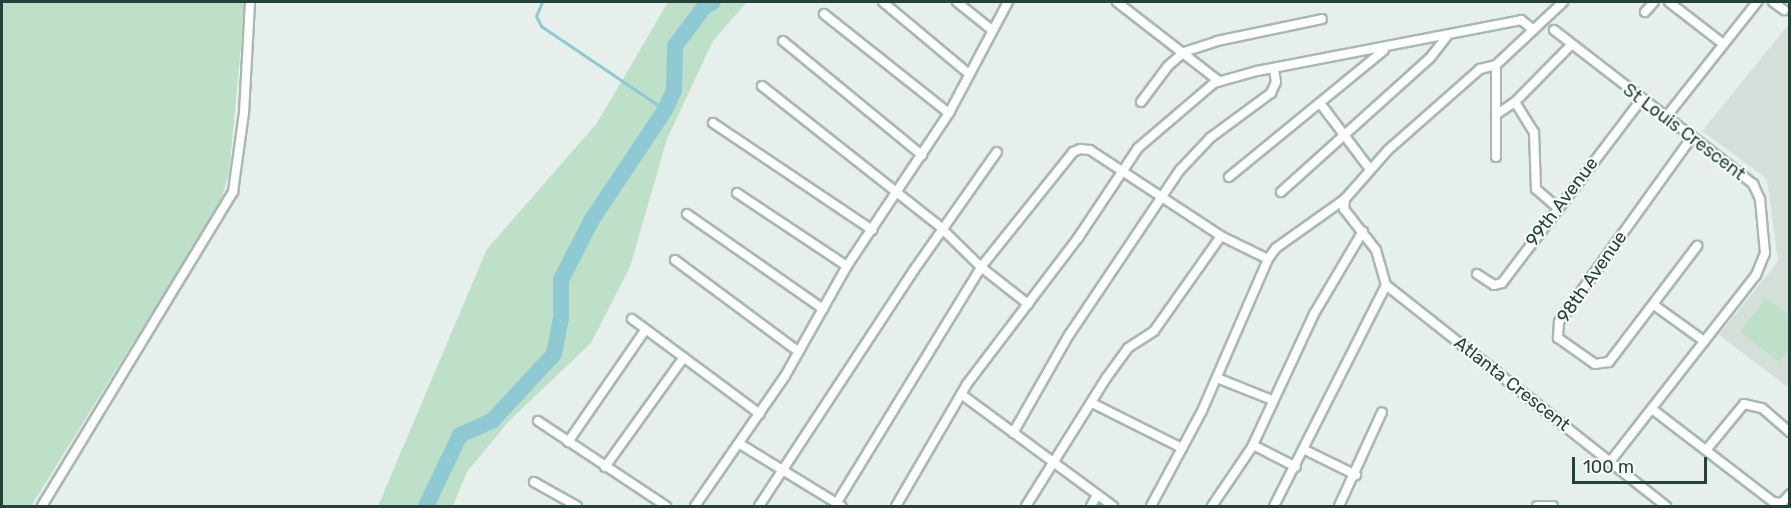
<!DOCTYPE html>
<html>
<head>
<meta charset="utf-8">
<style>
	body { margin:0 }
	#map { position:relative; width:1791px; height:508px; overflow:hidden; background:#e6efeb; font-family:Rubik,sans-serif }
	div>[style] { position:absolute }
	.built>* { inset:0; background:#d4dfda }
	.green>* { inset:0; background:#bfe0c8 }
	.stream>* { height:3px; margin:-1.5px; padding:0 1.5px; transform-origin:1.5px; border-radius:1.5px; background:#8ec9d4 }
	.river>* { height:16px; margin:-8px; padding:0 8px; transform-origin:8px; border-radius:8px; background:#8ec9d4 }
	.roads { filter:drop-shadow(2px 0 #a8b8b2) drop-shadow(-2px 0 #a8b8b2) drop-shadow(0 2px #a8b8b2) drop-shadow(0 -2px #a8b8b2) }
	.street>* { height:8px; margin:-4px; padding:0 4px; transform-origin:4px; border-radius:4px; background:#fff }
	span { translate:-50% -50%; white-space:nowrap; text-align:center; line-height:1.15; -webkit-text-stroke:4.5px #f7fbf9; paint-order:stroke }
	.street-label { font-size:18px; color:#24423a }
	.frame { position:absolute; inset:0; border:3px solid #24423a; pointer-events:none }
	.scale { position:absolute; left:1572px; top:457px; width:135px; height:27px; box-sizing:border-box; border:3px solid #24423a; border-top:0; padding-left:8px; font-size:18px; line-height:21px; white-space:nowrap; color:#24423a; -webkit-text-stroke:4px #f7fbf9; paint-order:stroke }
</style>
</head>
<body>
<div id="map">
	<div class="built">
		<i style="clip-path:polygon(1789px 24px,1789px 388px,1719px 335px,1778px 261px,1767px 179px,1702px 131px)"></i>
	</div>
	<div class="green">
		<i style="clip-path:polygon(2px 2px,245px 2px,229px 174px,219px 205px,31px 506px,2px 506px)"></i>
		<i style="clip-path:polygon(668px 2px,747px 2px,713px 41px,667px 139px,630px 267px,591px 343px,509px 421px,467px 472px,453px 506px,378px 506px,487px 249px,597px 123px)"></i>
		<i style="clip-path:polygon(1766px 298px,1789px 315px,1789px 349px,1779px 362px,1740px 332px)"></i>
	</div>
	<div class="stream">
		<i style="left:542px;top:2px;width:15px;rotate:113deg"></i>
		<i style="left:536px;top:16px;width:11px;rotate:63deg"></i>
		<i style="left:541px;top:26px;width:150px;rotate:34.1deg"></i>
	</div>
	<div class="river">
		<i style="left:426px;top:506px;width:79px;rotate:-64.4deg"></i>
		<i style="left:460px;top:435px;width:35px;rotate:-24deg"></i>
		<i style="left:492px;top:421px;width:91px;rotate:-47.2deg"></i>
		<i style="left:554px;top:354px;width:37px;rotate:-79deg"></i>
		<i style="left:561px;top:318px;width:38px;rotate:-90deg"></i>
		<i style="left:561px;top:280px;width:66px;rotate:-63deg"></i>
		<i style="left:591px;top:221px;width:133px;rotate:-56.3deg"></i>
		<i style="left:665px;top:110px;width:21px;rotate:-65deg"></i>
		<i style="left:674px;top:91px;width:45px;rotate:-88.7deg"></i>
		<i style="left:675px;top:46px;width:49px;rotate:-53.4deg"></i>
		<i style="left:704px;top:7px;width:10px;rotate:-29deg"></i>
	</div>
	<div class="roads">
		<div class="street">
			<i style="left:883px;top:2px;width:111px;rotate:39.9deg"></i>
			<i style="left:957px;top:2px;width:45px;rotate:38.7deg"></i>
			<i style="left:1117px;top:2px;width:129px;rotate:37.8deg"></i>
			<i style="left:1669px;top:2px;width:67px;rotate:37.7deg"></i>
			<i style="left:1773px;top:2px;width:14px;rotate:36deg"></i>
			<i style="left:1645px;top:12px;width:13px;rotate:-48deg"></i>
			<i style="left:824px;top:14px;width:159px;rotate:38.4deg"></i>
			<i style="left:1554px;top:30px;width:252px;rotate:37.7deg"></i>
			<i style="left:1753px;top:184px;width:17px;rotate:65deg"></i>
			<i style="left:1760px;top:199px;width:54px;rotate:84.7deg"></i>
			<i style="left:1765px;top:253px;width:24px;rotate:112deg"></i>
			<i style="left:1756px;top:275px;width:237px;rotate:128deg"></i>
			<i style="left:783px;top:41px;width:180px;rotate:39.4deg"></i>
			<i style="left:1496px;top:65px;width:92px;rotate:90deg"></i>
			<i style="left:762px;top:86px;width:223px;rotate:38.3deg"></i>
			<i style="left:937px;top:224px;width:62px;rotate:44.3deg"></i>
			<i style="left:981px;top:267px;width:60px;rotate:38.2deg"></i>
			<i style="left:1141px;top:102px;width:45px;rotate:-53.1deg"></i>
			<i style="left:1168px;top:66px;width:21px;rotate:-41deg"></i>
			<i style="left:1184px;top:52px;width:35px;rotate:-18deg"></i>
			<i style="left:1217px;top:41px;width:107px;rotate:-11.8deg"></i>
			<i style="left:1515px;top:102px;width:36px;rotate:58deg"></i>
			<i style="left:1534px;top:132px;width:57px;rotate:88deg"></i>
			<i style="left:1536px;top:189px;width:28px;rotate:41deg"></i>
			<i style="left:1320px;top:103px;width:81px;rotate:53deg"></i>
			<i style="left:1497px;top:114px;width:22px;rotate:-34deg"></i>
			<i style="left:1515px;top:102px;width:80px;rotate:-45.5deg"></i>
			<i style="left:1666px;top:117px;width:147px;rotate:-51.6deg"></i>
			<i style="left:713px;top:123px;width:192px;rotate:33.9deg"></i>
			<i style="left:1692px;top:137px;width:228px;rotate:125.7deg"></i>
			<i style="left:1559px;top:322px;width:16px;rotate:94deg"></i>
			<i style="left:1558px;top:338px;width:45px;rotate:35.1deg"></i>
			<i style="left:1595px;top:364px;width:14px;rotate:-8deg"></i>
			<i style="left:1609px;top:362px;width:146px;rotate:-52.8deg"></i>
			<i style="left:1229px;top:177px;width:200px;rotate:-39.3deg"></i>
			<i style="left:1281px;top:192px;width:200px;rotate:-42deg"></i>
			<i style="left:1430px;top:58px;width:29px;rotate:-52deg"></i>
			<i style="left:737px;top:193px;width:132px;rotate:33.6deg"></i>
			<i style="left:687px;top:214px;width:166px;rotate:34.9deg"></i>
			<i style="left:675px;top:260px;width:154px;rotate:36.6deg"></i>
			<i style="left:1477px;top:274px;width:20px;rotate:33deg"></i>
			<i style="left:1494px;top:285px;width:8px;rotate:-14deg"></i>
			<i style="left:1502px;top:283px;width:230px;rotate:-52.8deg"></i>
			<i style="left:1386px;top:285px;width:357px;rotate:38.3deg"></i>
			<i style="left:1654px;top:305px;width:62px;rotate:35.8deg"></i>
			<i style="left:632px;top:319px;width:159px;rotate:36.6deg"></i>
			<i style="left:1217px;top:378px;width:59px;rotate:21.8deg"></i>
			<i style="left:961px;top:394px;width:189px;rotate:36.4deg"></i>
			<i style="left:1092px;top:403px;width:101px;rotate:26.6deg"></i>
			<i style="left:1652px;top:409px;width:153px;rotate:37.5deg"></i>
			<i style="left:1773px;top:502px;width:9px;rotate:6deg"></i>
			<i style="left:1782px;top:503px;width:12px;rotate:-48deg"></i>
			<i style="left:538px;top:421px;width:154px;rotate:33.6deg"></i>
			<i style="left:1013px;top:433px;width:113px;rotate:-60.3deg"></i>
			<i style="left:1069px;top:335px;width:199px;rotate:-56.1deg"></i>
			<i style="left:1180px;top:170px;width:44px;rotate:-46.8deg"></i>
			<i style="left:1210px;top:138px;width:76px;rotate:-36.4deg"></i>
			<i style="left:1271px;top:93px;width:12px;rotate:-66deg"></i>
			<i style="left:1276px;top:82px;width:13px;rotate:-99deg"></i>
			<i style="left:568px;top:442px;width:137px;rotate:-55.4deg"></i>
			<i style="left:740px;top:444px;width:119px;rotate:31.5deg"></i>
			<i style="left:1253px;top:445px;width:48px;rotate:27.1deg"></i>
			<i style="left:1707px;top:449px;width:58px;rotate:-50.6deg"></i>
			<i style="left:1744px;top:404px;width:18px;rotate:13deg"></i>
			<i style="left:1762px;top:408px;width:37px;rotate:41deg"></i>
			<i style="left:1305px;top:450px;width:57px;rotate:26.1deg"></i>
			<i style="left:605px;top:467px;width:135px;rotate:-54.3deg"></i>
			<i style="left:534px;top:482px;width:49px;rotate:29.2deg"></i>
			<i style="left:836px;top:504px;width:278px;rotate:-58.5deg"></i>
			<i style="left:981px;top:267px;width:147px;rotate:-51.3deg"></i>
			<i style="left:1073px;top:152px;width:8px;rotate:-23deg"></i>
			<i style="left:1080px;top:149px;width:10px;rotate:6deg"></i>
			<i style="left:1090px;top:150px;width:157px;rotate:33.3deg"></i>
			<i style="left:1221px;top:236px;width:52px;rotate:26.1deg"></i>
			<i style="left:42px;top:506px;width:368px;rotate:-58.7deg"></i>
			<i style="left:233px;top:192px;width:80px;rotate:-82.1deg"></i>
			<i style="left:244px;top:113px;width:111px;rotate:-86.9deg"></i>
			<i style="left:695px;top:506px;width:158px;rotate:-55.3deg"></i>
			<i style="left:785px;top:376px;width:126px;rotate:-60.6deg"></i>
			<i style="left:847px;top:266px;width:184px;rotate:-56.3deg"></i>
			<i style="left:949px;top:113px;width:126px;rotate:-62deg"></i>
			<i style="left:759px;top:506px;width:282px;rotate:-56.7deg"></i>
			<i style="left:914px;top:270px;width:144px;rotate:-54.9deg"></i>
			<i style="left:896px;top:506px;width:141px;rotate:-59.8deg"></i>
			<i style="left:967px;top:384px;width:183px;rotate:-52.8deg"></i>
			<i style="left:1078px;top:238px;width:108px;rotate:-56.3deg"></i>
			<i style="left:1138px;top:148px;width:100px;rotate:-40.5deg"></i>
			<i style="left:1214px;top:83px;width:45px;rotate:-15.6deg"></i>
			<i style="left:1257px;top:71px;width:269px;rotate:-10.9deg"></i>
			<i style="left:1521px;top:20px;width:16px;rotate:38deg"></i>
			<i style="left:1026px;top:506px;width:152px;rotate:-57.9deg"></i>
			<i style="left:1107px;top:377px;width:36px;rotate:-54deg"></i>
			<i style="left:1128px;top:348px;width:31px;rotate:-33deg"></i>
			<i style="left:1154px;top:331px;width:116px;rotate:-54.8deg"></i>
			<i style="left:1091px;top:506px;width:13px;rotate:-61deg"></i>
			<i style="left:1151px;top:506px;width:108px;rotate:-61.8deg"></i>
			<i style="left:1202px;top:411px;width:166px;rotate:-66.5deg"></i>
			<i style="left:1268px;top:259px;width:14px;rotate:-54deg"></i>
			<i style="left:1276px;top:248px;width:85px;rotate:-35.4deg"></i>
			<i style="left:1212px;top:506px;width:71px;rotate:-55.9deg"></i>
			<i style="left:1252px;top:447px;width:147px;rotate:-65deg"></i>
			<i style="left:1314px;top:314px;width:96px;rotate:-59.4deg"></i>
			<i style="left:1274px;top:506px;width:248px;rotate:-63.1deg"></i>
			<i style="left:1386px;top:285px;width:36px;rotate:-106deg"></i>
			<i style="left:1376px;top:250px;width:52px;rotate:-128deg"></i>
			<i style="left:1344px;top:209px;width:10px;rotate:-84deg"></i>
			<i style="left:1345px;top:199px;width:65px;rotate:-48.7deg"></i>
			<i style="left:1388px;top:150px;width:123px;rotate:-41.4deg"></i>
			<i style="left:1480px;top:69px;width:16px;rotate:-14deg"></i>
			<i style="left:1496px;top:65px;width:92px;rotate:-43.2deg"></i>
			<i style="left:1339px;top:506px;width:103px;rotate:-65.4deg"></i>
			<i style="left:1537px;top:506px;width:16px"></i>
		</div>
	</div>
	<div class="street-label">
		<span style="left:1684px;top:132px;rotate:37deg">St Louis Crescent</span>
		<span style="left:1562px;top:202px;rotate:-53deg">99th Avenue</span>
		<span style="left:1592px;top:277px;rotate:-55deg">98th Avenue</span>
		<span style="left:1512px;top:384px;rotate:38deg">Atlanta Crescent</span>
	</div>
	<div class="frame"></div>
	<div class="scale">100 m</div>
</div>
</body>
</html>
